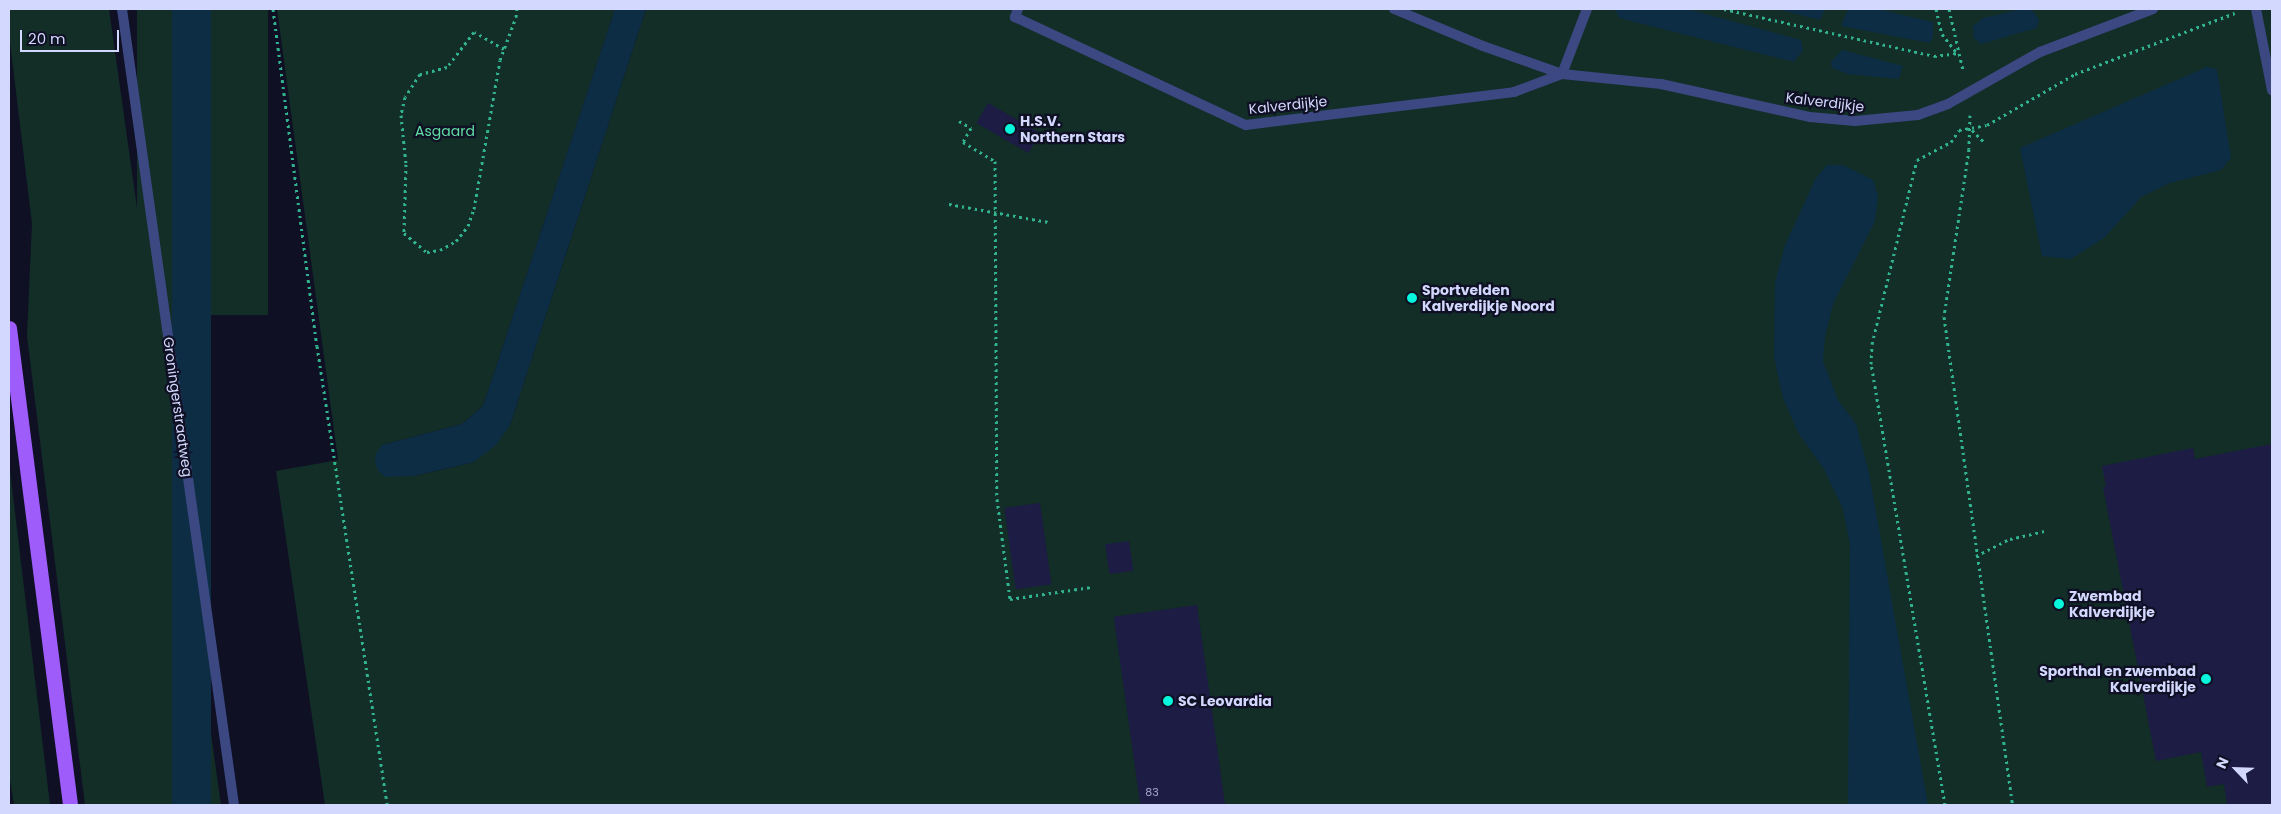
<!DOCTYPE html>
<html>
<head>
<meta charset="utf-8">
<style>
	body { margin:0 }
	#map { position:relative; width:2281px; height:814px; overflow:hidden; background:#0f1024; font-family:Poppins,sans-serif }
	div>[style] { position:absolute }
	.green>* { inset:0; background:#122e27; transform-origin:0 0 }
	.water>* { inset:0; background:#0d2d45; transform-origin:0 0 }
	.building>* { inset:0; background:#1c1c45; transform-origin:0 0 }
	.path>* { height:3px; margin-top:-1.5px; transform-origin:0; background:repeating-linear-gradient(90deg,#32b390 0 2.5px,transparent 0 6.5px) }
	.lane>* { height:10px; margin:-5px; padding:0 5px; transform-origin:5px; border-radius:5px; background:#3b4882 }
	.street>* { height:10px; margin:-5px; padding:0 5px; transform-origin:5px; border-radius:5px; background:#3b4882 }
	.primary>* { height:15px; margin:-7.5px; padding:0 7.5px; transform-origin:7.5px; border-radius:7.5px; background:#9e5dfb }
	.dots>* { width:14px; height:14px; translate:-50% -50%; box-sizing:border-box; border:2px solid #0f1024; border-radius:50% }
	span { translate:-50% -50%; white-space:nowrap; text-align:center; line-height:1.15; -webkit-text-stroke:4.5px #0f1024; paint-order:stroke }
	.number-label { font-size:11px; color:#a5a9d0 }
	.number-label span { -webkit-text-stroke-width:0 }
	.street-label { font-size:14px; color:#d3d8fe }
	.poi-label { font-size:14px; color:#d3d8fe; font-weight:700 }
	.left { translate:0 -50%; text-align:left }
	.right { translate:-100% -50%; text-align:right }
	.park-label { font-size:14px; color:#61dda3 }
	.frame { position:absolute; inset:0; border:10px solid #d3d8fe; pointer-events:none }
	.north { position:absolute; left:2211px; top:744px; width:50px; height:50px; -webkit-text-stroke:4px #0f1024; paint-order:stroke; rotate:294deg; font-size:14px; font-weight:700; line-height:20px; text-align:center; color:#d3d8fe }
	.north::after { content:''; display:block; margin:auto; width:18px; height:22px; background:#d3d8fe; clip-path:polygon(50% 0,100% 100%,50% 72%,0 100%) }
	.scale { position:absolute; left:20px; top:30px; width:99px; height:22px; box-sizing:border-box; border:2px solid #d3d8fe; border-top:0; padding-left:6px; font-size:15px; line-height:18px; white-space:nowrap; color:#d3d8fe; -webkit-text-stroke:4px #0f1024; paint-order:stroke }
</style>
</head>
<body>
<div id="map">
	<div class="green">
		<i style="clip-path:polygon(9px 9px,109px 9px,221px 805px,85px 805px,27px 336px,32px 224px,9px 34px)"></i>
		<i style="left:137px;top:9px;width:35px;height:804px"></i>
		<i style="left:211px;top:9px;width:57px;height:306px"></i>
		<i style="clip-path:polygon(277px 9px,615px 9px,483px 406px,462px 424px,382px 445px,414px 476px,474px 462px,510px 425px,646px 9px,2272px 9px,2272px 805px,325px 805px,276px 471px,338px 460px)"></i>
		<i style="clip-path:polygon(9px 462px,50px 805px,14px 805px,9px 774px)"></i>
	</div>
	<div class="water">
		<i style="left:172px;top:9px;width:39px;height:804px"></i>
		<i style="clip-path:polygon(615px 9px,646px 9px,510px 425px,496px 445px,474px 462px,414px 476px,386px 477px,378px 471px,375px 462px,376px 454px,382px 445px,462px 424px,483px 406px)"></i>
		<i style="clip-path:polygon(1615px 9px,1687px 9px,1801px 40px,1803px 50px,1794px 62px,1619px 18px)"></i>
		<i style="clip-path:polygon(1777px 9px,1825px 9px,1820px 20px)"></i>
		<i style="clip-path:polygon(1848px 9px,1877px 9px,1933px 22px,1933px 37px,1930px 43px,1841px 26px)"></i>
		<i style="clip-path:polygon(2023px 9px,2033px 11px,2039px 20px,2037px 28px,1981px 44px,1974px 38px,1973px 26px,1983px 18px)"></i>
		<i style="clip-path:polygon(1842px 50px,1903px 66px,1899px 79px,1848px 74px,1832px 68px,1831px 62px)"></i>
		<i style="clip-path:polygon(2207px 67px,2217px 69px,2231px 158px,2221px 170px,2170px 183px,2141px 197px,2105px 237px,2071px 259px,2042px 256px,2020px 148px)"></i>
		<i style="clip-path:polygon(1827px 165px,1843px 165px,1873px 180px,1878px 196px,1875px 221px,1833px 304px,1825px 337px,1823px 361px,1838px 400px,1856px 424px,1869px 473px,1928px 805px,1848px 805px,1850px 545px,1843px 509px,1824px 469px,1799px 434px,1783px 398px,1774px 357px,1775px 283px,1785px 245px,1816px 178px)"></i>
	</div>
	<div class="building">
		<i style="left:988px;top:103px;width:60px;height:23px;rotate:30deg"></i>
		<i style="clip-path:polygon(2272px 444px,2272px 805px,2227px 805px,2224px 784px,2207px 787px,2201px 752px,2156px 761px,2103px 487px,2106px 486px,2102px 466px,2193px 448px,2195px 459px)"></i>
		<i style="left:1040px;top:503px;width:82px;height:36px;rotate:82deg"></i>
		<i style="left:1129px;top:541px;width:30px;height:24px;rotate:82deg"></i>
		<i style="left:1197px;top:605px;width:202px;height:84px;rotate:82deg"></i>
	</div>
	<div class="path">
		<i style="left:273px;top:9px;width:340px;rotate:82.6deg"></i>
		<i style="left:317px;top:346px;width:464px;rotate:81.3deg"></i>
		<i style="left:1724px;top:9px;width:215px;rotate:12.6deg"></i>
		<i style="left:1934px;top:56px;width:23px;rotate:-7deg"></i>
		<i style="left:1936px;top:9px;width:26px;rotate:77deg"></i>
		<i style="left:1942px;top:34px;width:24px;rotate:52deg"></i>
		<i style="left:1949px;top:9px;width:63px;rotate:77.1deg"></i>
		<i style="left:504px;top:49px;width:34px;rotate:-150deg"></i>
		<i style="left:474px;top:32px;width:44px;rotate:127.6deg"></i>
		<i style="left:447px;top:67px;width:28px;rotate:165deg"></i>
		<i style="left:420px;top:74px;width:27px;rotate:123deg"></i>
		<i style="left:405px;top:97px;width:18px;rotate:103deg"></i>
		<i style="left:401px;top:115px;width:49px;rotate:84.2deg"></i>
		<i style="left:406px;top:164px;width:69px;rotate:91.7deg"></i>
		<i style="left:404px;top:233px;width:30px;rotate:40deg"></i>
		<i style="left:427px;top:252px;width:13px;rotate:-9deg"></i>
		<i style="left:440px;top:250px;width:18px;rotate:-29deg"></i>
		<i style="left:456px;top:241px;width:19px;rotate:-51deg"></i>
		<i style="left:468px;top:226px;width:18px;rotate:-71deg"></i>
		<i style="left:474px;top:209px;width:151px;rotate:-80.1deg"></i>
		<i style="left:500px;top:60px;width:46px;rotate:-69.6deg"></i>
		<i style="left:516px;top:17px;width:8px;rotate:-83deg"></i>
		<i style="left:1970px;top:115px;width:34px;rotate:92deg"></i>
		<i style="left:1969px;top:149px;width:170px;rotate:98.5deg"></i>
		<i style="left:1944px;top:317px;width:493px;rotate:82deg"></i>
		<i style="left:959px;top:121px;width:14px;rotate:30deg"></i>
		<i style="left:971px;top:128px;width:16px;rotate:120deg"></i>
		<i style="left:963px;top:142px;width:37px;rotate:31deg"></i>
		<i style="left:995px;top:161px;width:338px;rotate:89.7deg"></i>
		<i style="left:997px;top:499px;width:101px;rotate:82.6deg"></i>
		<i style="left:1010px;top:599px;width:82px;rotate:-8.4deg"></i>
		<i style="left:1972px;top:130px;width:16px;rotate:45deg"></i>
		<i style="left:949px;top:204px;width:101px;rotate:10.3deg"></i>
		<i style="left:1976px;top:556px;width:38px;rotate:-27deg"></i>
		<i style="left:2010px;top:539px;width:36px;rotate:-13deg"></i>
		<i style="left:1945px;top:805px;width:447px;rotate:-99.5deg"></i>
		<i style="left:1871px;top:364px;width:20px;rotate:-87deg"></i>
		<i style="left:1872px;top:344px;width:189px;rotate:-76.3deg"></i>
		<i style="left:1917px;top:160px;width:38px;rotate:-28deg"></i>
		<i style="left:1951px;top:142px;width:14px;rotate:-56deg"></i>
		<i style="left:1959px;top:130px;width:28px;rotate:-10deg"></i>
		<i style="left:1987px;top:125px;width:102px;rotate:-30.1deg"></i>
		<i style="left:2075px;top:74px;width:171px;rotate:-20.9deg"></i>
	</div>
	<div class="lane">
		<i style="left:2256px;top:9px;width:83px;rotate:78.8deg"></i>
		<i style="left:1562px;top:74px;width:70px;rotate:-69deg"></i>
	</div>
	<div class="street">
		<i style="left:122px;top:9px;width:804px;rotate:81.99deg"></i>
		<i style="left:1018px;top:9px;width:9px;rotate:111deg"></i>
		<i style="left:1015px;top:17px;width:255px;rotate:25.1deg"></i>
		<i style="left:1246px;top:125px;width:270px;rotate:-7deg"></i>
		<i style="left:1514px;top:92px;width:51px;rotate:-20.6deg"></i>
		<i style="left:1394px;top:9px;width:96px;rotate:22.6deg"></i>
		<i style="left:1483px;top:46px;width:84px;rotate:19.5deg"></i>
		<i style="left:1562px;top:74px;width:100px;rotate:5.8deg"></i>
		<i style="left:1661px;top:84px;width:153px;rotate:12.5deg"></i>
		<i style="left:1810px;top:117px;width:45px;rotate:5.1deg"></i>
		<i style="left:1855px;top:121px;width:63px;rotate:-5.4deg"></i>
		<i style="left:1918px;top:115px;width:32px;rotate:-20deg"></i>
		<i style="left:1948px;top:104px;width:106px;rotate:-29.5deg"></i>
		<i style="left:2040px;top:52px;width:121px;rotate:-20.8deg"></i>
	</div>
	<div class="primary">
		<i style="left:9px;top:328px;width:481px;rotate:82.7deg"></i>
	</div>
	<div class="dots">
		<i style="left:1010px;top:129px;background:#06f7db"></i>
		<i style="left:1412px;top:298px;background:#06f7db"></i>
		<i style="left:2059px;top:604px;background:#06f7db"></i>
		<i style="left:2206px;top:679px;background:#06f7db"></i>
		<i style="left:1168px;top:701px;background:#06f7db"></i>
	</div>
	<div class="number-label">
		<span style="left:1152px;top:792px">83</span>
	</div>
	<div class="street-label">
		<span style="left:1825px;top:102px;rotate:7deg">Kalverdijkje</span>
		<span style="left:1288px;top:105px;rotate:-6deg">Kalverdijkje</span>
		<span style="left:178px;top:407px;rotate:82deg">Groningerstraatweg</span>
	</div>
	<div class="poi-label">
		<span class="left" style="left:1020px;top:129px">H.S.V.<br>Northern Stars</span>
		<span class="left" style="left:1422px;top:298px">Sportvelden<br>Kalverdijkje Noord</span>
		<span class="left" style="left:2069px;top:604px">Zwembad<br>Kalverdijkje</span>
		<span class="right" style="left:2196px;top:679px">Sporthal en zwembad<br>Kalverdijkje</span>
		<span class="left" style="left:1178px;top:701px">SC Leovardia</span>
	</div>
	<div class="park-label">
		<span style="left:445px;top:131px">Asgaard</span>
	</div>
	<div class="frame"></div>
	<div class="north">N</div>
	<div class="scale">20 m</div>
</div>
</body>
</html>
